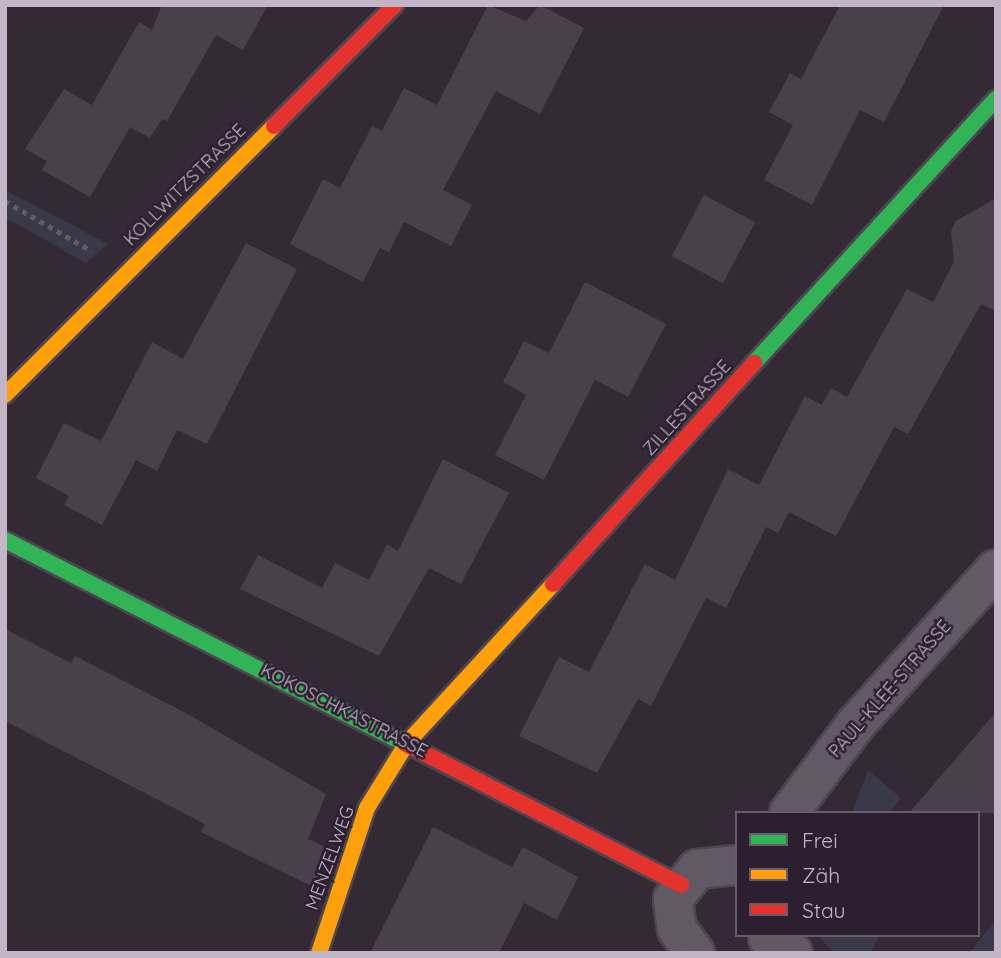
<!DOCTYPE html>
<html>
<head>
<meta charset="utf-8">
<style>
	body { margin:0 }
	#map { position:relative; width:1001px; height:958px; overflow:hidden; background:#332a36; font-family:Quicksand,sans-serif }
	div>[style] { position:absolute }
	.green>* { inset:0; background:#3a394a }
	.building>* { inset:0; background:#48404a; transform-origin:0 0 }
	.path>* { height:4.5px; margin-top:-2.25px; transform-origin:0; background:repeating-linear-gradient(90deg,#625c64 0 5px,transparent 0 10px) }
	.roads { filter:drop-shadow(2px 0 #4d464f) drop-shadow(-2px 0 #4d464f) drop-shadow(0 2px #4d464f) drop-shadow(0 -2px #4d464f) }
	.street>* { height:38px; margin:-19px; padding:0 19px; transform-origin:19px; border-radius:19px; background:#615a64 }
	.fast>* { height:16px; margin:-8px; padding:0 8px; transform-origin:8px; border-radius:8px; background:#30b455 }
	.slow>* { height:16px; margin:-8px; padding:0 8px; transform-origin:8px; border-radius:8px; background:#ff9f0a }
	.jam>* { height:16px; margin:-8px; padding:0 8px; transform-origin:8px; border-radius:8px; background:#e5322d }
	span { translate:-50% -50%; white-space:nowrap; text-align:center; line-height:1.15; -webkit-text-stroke:5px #2c1f2f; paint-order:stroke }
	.street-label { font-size:18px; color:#c2b6c6 }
	.frame { position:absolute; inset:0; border:7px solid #c2b6c6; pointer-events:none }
	.legend { position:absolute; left:735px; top:811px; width:245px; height:126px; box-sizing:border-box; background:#2c1f2f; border:2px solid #685b6b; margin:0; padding:9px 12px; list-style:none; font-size:21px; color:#c2b6c6 }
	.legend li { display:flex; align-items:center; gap:14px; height:35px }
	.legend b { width:35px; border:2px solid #685b6b }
</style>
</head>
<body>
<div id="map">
	<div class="green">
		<i style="clip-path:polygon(5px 190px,108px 244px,86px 263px,5px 217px)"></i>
		<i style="clip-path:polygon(868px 770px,901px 798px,889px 813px,852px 813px)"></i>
		<i style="clip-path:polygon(996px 920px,996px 953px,969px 953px)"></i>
		<i style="clip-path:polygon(817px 935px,876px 935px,878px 938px,871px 953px,834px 953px)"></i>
	</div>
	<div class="building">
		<i style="clip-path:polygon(162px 5px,268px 5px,243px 50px,216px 35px,167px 121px,162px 119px,150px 138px,130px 127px,90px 197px,42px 170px,47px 161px,25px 149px,64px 89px,92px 105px,139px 22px,152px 30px)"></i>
		<i style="clip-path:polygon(488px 5px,526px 21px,540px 5px,584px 28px,540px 114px,496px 91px,443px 190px,472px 205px,451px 246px,404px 222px,389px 252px,380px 248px,363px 282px,290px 244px,323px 179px,340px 188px,372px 126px,382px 131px,404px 88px,437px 105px)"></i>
		<i style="clip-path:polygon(840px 5px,944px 5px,884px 122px,860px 110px,812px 205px,764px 180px,793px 125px,769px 112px,790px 73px,801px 79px)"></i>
		<i style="left:704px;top:195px;width:58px;height:69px;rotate:28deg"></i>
		<i style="clip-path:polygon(996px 198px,996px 311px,981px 304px,908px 434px,894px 427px,836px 536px,789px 512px,778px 533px,766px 527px,726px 608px,706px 598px,651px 706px,638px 699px,597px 773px,519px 736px,559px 657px,589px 672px,645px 564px,675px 580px,728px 469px,759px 485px,805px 396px,822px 405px,831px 388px,847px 397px,907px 289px,933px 302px,954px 262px,951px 231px,956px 221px)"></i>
		<i style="clip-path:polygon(246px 243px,297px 269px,207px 444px,177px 430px,157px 471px,136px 460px,102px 525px,64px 505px,69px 496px,36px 478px,64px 423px,101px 441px,152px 342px,183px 359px)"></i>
		<i style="clip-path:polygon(585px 282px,666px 324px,628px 397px,595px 380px,544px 480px,495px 455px,526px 395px,503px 382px,524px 341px,549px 353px)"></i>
		<i style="clip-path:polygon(443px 459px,509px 493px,461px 584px,429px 568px,379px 656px,240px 589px,258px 555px,322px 588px,335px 563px,369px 580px,387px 544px,398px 551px)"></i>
		<i style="clip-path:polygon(5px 629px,71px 663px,75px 656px,184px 712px,326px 794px,308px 839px,328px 848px,315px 888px,201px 832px,205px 824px,5px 721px)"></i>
		<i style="clip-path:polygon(996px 712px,996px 813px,909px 813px)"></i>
		<i style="clip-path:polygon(433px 827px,512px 867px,523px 847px,578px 877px,557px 920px,524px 903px,499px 953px,370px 953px)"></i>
	</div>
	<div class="path">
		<i style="left:5px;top:201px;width:100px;rotate:29.9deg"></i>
	</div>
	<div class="roads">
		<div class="street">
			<i style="left:789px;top:813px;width:110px;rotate:-53.1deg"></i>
			<i style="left:855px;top:725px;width:210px;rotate:-47.9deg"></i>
			<i style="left:768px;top:938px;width:29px;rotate:31deg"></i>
			<i style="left:695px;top:953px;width:30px;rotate:-127deg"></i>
			<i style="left:677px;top:929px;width:30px;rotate:-98deg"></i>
			<i style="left:673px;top:899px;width:38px;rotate:-51deg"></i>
			<i style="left:697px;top:869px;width:40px;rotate:-5.7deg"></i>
		</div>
		<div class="fast">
			<i style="left:754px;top:363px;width:358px;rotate:-47.5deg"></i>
			<i style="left:5px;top:540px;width:450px;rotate:27deg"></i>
		</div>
		<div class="slow">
			<i style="left:5px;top:395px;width:380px;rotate:-45deg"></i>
			<i style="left:319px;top:953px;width:153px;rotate:-71.7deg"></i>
			<i style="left:367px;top:808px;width:76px;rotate:-58.4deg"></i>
			<i style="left:407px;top:743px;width:216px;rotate:-47.4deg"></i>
		</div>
		<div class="jam">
			<i style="left:274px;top:126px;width:171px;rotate:-45deg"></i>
			<i style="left:553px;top:584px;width:299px;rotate:-47.7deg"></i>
			<i style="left:406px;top:744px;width:309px;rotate:27.1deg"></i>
		</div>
	</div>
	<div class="street-label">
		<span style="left:185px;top:185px;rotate:-45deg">KOLLWITZSTRASSE</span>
		<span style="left:687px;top:408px;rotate:-48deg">ZILLESTRASSE</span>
		<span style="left:890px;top:689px;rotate:-49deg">PAUL-KLEE-STRASSE</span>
		<span style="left:344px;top:711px;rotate:27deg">KOKOSCHKASTRASSE</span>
		<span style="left:330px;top:858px;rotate:-70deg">MENZELWEG</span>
	</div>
	<div class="frame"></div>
	<ul class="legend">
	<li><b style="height:9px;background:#30b455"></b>Frei</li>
	<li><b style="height:9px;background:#ff9f0a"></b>Zäh</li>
	<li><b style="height:9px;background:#e5322d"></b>Stau</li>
	</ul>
</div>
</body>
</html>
